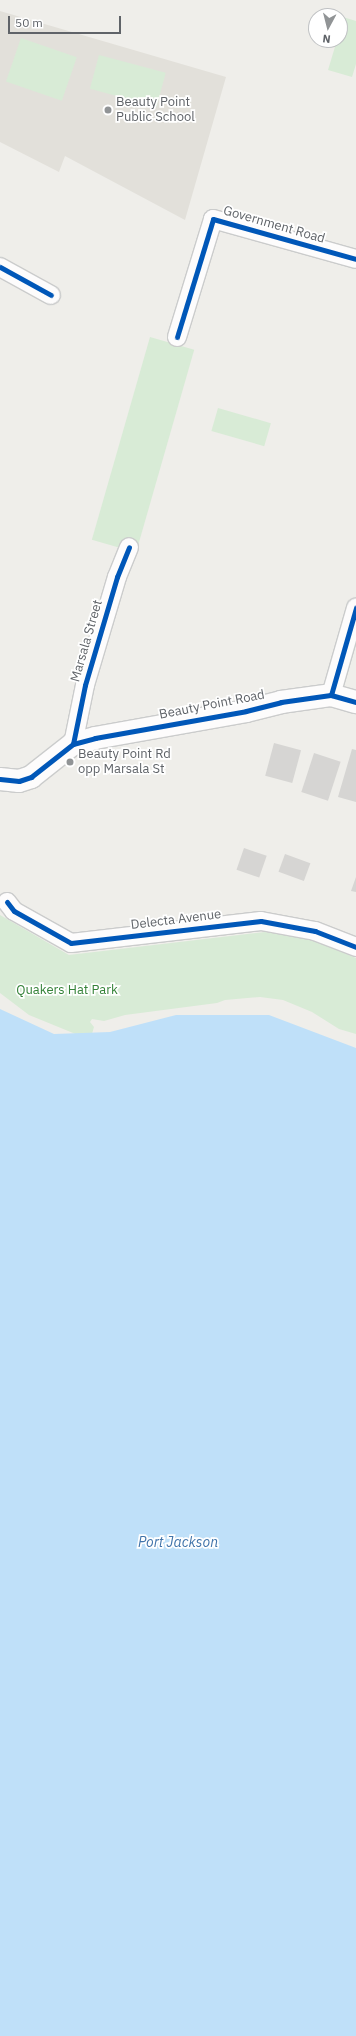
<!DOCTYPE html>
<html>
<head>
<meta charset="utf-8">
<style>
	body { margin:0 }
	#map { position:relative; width:356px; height:2036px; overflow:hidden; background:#efeeea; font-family:"IBM Plex Sans",sans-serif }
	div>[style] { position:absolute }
	.education>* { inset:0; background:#e2e0da }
	.green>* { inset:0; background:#d8ebd6; transform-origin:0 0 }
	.water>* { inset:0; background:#bfe0f9 }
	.building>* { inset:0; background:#d6d5d3; transform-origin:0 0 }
	.roads { filter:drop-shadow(1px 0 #cbcccc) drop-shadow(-1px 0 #cbcccc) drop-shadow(0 1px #cbcccc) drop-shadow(0 -1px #cbcccc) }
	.minor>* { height:18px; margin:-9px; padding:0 9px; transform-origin:9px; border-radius:9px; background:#fdfcfc }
	.tertiary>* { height:22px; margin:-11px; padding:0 11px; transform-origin:11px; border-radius:11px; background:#fdfcfc }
	.cycleway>* { height:5px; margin:-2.5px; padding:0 2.5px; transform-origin:2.5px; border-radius:2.5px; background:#0057b8 }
	.dots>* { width:11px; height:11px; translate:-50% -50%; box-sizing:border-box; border:2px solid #fff; border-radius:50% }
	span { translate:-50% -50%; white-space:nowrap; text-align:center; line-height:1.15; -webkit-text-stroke:3.5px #fff; paint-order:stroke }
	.poi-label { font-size:13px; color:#5f6368 }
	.left { translate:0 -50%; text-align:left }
	.street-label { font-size:13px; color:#5f6368 }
	.park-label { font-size:13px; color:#348238 }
	.water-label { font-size:14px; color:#4174aa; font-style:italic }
	.north { position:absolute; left:308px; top:8px; width:40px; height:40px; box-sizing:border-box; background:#fff; border:1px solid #bfc1c3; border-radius:50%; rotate:187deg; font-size:11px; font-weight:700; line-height:16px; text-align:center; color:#5f6368 }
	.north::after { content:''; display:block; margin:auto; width:14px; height:18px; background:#919496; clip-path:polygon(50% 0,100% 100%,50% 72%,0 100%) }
	.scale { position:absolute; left:8px; top:16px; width:113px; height:18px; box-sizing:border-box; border:2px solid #5f6368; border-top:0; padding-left:5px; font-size:12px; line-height:14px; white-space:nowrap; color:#5f6368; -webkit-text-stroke:3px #fff; paint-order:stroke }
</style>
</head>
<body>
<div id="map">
	<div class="education">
		<i style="clip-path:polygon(0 11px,226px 77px,185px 220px,65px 156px,59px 172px,0 142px)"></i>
	</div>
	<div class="green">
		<i style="clip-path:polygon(343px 17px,356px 21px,356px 64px,352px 77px,328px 70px,337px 40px,340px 40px)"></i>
		<i style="left:21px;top:38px;width:59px;height:46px;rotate:19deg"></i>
		<i style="left:99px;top:55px;width:69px;height:35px;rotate:15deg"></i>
		<i style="left:150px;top:337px;width:46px;height:211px;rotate:16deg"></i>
		<i style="left:218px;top:408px;width:55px;height:24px;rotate:16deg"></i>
		<i style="clip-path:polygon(0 915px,69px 955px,265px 932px,310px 939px,356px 958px,356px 1034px,339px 1029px,312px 1012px,283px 1000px,260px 997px,225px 1000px,217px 1003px,125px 1015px,104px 1021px,92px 1019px,90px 1022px,94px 1027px,92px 1034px,78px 1035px,29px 1015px,0 993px)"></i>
	</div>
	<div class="water">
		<i style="clip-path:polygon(0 1009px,54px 1034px,110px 1032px,176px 1015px,269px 1015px,356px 1048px,356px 2036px,0 2036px)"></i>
	</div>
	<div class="building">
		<i style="left:274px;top:743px;width:28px;height:34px;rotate:15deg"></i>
		<i style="clip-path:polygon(352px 749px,356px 750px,356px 802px,338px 797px)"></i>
		<i style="left:314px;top:753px;width:28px;height:41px;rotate:18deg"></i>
		<i style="left:244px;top:848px;width:24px;height:23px;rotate:19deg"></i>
		<i style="left:285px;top:854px;width:27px;height:19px;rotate:20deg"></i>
		<i style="clip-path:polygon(356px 877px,356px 892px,351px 891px)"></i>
	</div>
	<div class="roads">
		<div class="minor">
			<i style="left:0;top:267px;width:58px;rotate:28.8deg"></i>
			<i style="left:177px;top:337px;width:123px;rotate:-73deg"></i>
			<i style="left:213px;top:219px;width:148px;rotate:15.6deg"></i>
			<i style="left:331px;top:695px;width:91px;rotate:-74deg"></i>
			<i style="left:73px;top:744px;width:60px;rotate:-78.5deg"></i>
			<i style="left:85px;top:685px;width:113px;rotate:-73.5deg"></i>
			<i style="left:117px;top:577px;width:32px;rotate:-68deg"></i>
			<i style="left:7px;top:902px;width:11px;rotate:52deg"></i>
			<i style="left:14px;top:911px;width:65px;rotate:29.3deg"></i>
			<i style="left:71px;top:943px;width:191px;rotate:-6.6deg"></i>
			<i style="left:261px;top:921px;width:55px;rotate:10.5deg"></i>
			<i style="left:315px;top:931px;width:44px;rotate:21.3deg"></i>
		</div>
		<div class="tertiary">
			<i style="left:0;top:779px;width:19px;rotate:6deg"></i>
			<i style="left:19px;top:781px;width:13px;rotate:-18deg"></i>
			<i style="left:31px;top:777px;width:53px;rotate:-38.2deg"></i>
			<i style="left:73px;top:744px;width:23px;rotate:-15deg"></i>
			<i style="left:95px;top:738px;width:153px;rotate:-10.1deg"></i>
			<i style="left:246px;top:711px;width:36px;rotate:-14deg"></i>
			<i style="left:281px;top:702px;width:50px;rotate:-8deg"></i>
			<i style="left:331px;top:695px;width:26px;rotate:16deg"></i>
		</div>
	</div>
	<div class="cycleway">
		<i style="left:0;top:267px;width:58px;rotate:28.8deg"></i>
		<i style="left:177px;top:337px;width:123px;rotate:-73deg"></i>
		<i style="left:213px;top:219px;width:148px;rotate:15.6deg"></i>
		<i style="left:331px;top:695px;width:91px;rotate:-74deg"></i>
		<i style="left:73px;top:744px;width:60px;rotate:-78.5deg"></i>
		<i style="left:85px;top:685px;width:113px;rotate:-73.5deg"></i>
		<i style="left:117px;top:577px;width:32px;rotate:-68deg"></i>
		<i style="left:0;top:779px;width:19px;rotate:6deg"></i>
		<i style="left:19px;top:781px;width:13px;rotate:-18deg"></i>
		<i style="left:31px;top:777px;width:53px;rotate:-38.2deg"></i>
		<i style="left:73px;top:744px;width:23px;rotate:-15deg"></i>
		<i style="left:95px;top:738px;width:153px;rotate:-10.1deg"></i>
		<i style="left:246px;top:711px;width:36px;rotate:-14deg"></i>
		<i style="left:281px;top:702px;width:50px;rotate:-8deg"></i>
		<i style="left:331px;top:695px;width:26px;rotate:16deg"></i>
		<i style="left:7px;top:902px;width:11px;rotate:52deg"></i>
		<i style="left:14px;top:911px;width:65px;rotate:29.3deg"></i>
		<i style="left:71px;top:943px;width:191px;rotate:-6.6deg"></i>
		<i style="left:261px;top:921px;width:55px;rotate:10.5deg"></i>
		<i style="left:315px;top:931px;width:44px;rotate:21.3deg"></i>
	</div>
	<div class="dots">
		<i style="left:108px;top:110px;background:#919496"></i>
		<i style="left:70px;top:762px;background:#919496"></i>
	</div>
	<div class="poi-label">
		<span class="left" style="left:116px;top:110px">Beauty Point<br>Public School</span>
		<span class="left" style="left:78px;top:762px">Beauty Point Rd<br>opp Marsala St</span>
	</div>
	<div class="street-label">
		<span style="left:274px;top:225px;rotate:16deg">Government Road</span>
		<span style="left:87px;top:641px;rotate:-74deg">Marsala Street</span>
		<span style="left:212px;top:705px;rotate:-11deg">Beauty Point Road</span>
		<span style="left:176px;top:920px;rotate:-7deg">Delecta Avenue</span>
	</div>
	<div class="park-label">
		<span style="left:67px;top:990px">Quakers Hat Park</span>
	</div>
	<div class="water-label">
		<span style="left:178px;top:1542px">Port Jackson</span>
	</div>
	<div class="north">N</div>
	<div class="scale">50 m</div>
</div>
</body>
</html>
